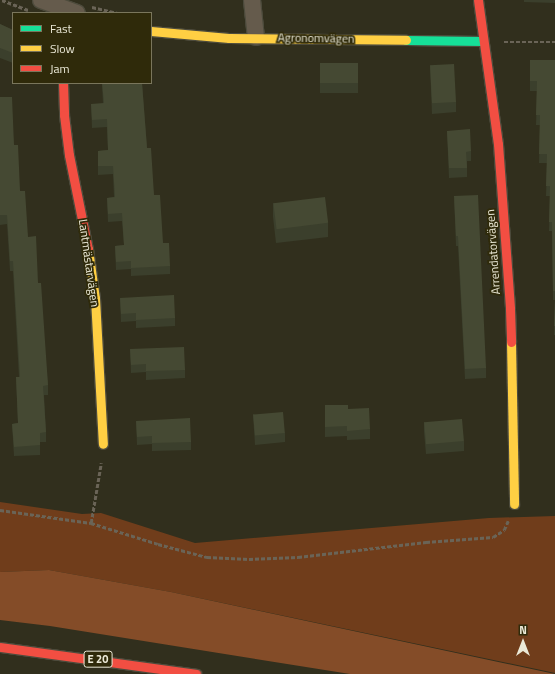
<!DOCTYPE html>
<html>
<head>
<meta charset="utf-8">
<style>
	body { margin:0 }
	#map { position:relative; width:555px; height:674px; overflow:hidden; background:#312f1d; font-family:"Titillium Web",sans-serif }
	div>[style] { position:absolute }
	.green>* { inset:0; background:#703d1b }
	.forest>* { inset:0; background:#844c28 }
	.path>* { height:2.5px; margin-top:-1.25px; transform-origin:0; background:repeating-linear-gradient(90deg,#6a6457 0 4px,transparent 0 6px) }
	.roads { filter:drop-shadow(1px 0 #4d4b3c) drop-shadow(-1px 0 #4d4b3c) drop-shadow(0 1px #4d4b3c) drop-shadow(0 -1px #4d4b3c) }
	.street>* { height:16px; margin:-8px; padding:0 8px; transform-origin:8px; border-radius:8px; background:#655b4c }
	.fast>* { height:9px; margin:-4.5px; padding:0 4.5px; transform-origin:4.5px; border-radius:4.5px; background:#16e098 }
	.slow>* { height:9px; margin:-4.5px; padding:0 4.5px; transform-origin:4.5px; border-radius:4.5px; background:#ffcf43 }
	.jam>* { height:9px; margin:-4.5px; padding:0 4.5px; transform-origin:4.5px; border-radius:4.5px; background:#f24e42 }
	.wall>* { inset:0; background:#3b3f2c; transform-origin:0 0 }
	.building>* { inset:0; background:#454933; transform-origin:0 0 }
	span { translate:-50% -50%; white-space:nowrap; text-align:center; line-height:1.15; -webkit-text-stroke:3.5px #2f2a0a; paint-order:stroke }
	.shield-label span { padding:1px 3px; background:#2f2a0a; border:1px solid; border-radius:3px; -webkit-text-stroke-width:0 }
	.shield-label { font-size:11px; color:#ebe9d7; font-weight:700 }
	.street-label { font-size:12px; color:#ebe9d7 }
	.legend { position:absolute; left:12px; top:12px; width:140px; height:72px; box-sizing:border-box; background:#2f2a0a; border:1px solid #7a765c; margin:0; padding:5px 7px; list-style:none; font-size:12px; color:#ebe9d7 }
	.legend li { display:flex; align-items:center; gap:8px; height:20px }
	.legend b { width:20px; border:1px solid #7a765c }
	.north { position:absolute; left:503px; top:622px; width:40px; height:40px; -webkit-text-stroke:3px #2f2a0a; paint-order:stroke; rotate:0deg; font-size:11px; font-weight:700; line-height:16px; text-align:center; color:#ebe9d7 }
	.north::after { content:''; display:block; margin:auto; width:14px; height:18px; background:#ebe9d7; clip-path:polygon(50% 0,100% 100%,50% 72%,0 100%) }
</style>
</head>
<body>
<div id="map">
	<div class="green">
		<i style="clip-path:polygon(0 502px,82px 514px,101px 513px,195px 543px,489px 518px,555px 516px,555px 673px,171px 592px,49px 570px,0 572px)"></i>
	</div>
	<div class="forest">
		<i style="clip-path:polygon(49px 570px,171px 592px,555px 674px,350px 674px,50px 626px,0 620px,0 572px)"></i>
	</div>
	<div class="path">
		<i style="left:2px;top:0;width:28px;rotate:21deg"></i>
		<i style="left:92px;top:7px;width:26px;rotate:13deg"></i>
		<i style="left:504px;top:42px;width:51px"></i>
		<i style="left:0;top:510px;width:92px;rotate:8.1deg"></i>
		<i style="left:91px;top:523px;width:70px;rotate:17.4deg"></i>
		<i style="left:158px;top:544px;width:51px;rotate:14.9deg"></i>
		<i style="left:207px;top:557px;width:42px;rotate:2.7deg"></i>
		<i style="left:249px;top:559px;width:49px;rotate:-2.3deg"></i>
		<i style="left:298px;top:557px;width:129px;rotate:-6.7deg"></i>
		<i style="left:426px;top:542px;width:67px;rotate:-4.3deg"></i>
		<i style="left:493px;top:537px;width:13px;rotate:-32deg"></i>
		<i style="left:504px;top:530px;width:10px;rotate:-66deg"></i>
		<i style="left:91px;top:523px;width:61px;rotate:-80.5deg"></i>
	</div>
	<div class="roads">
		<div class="street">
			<i style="left:41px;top:0;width:38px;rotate:20deg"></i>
			<i style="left:252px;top:0;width:37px;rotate:84deg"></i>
		</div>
		<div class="fast">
			<i style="left:406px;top:40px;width:76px;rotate:0.8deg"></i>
		</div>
		<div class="slow">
			<i style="left:151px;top:31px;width:78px;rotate:5.1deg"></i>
			<i style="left:229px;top:38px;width:177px;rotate:0.6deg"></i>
			<i style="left:88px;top:249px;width:49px;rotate:81.9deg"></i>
			<i style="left:95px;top:298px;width:146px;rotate:86.9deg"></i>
			<i style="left:511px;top:342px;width:162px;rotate:88.9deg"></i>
		</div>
		<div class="jam">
			<i style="left:478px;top:0;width:145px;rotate:82.1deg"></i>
			<i style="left:498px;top:144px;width:165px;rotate:85.8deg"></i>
			<i style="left:510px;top:309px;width:33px;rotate:88deg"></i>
			<i style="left:63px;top:83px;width:32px;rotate:88deg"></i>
			<i style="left:64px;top:115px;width:40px;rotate:82.9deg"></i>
			<i style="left:69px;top:155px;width:96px;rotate:78.6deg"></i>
			<i style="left:0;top:647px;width:198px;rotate:7.8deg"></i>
		</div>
	</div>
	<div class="wall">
		<i style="clip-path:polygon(524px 0,555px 0,555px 3px,524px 2px)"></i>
		<i style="clip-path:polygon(0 24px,13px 30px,13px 63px,0 58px)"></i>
		<i style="clip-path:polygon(530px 60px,555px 60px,555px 335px,554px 335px,555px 300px,553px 300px,552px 231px,549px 231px,550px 196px,546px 196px,547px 163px,539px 163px,540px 125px,536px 125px,537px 91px,530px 91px)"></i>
		<i style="left:320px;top:63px;width:38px;height:30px"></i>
		<i style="clip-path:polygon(430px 65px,456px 102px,456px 112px,432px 114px)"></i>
		<i style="clip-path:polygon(102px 83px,142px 83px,147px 148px,154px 195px,163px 243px,170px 266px,170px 274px,131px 276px,131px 269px,116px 270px,115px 246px,124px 245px,122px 221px,108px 222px,107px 198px,114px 197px,113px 174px,98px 175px,98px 151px,108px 150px,107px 127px,92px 128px,91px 104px,103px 104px)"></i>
		<i style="clip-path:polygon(0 97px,14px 145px,20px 191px,28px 237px,38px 283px,48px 385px,48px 395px,44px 395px,46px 432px,46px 442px,40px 442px,40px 455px,14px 456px,12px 424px,18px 423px,16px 377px,19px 377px,13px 271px,10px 271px,7px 224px,0 225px)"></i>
		<i style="clip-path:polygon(447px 131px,471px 151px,471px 161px,467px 161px,467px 177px,449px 178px)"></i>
		<i style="clip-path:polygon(454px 196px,486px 368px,486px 378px,465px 379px,458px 246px,456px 246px)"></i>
		<i style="clip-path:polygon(273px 203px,328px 223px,328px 237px,276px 243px,273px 217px)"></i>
		<i style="clip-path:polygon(120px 298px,175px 318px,175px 326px,136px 328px,136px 321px,121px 322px)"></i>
		<i style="clip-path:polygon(130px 349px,185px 370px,185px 378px,146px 380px,146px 372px,131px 373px)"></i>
		<i style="clip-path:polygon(325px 405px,348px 409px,370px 429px,370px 439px,347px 440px,347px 436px,325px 437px)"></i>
		<i style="clip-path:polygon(253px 414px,285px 433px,285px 442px,255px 445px)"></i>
		<i style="clip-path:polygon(136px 421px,191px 442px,191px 450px,152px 451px,152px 444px,137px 445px)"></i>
		<i style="clip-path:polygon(424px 422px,464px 441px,464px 451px,426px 454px,424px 432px)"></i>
	</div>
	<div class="building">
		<i style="clip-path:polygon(0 24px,13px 30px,13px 53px,0 48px)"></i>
		<i style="clip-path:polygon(530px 60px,555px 60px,555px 291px,553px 291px,552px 222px,549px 222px,550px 186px,546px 186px,547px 154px,539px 154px,540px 115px,536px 115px,537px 81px,530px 81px)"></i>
		<i style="left:320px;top:63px;width:38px;height:20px"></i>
		<i style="left:454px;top:64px;width:38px;height:24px;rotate:87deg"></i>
		<i style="clip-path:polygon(102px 83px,142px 83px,147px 148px,151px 148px,154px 195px,160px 195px,163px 243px,169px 243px,170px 266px,131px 268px,131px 261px,116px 262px,115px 246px,124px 245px,122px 213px,108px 214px,107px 198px,115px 197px,113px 166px,98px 166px,98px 151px,108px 150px,107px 119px,92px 120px,91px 104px,104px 103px)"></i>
		<i style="clip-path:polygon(0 97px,12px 97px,14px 145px,18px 145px,20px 191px,25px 191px,28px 237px,36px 236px,38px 283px,41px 283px,48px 385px,43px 386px,46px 432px,40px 433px,40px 445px,14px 447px,12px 424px,18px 423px,16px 377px,20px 377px,13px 261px,10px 261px,7px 215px,0 215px)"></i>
		<i style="clip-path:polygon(470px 129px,471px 151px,466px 152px,467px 168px,449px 168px,447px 131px)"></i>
		<i style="clip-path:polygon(478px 195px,486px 368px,465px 369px,458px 236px,456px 236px,454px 196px)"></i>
		<i style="left:325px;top:197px;width:26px;height:52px;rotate:83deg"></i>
		<i style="clip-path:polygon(174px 295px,175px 318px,136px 320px,136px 313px,121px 314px,120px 298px)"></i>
		<i style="clip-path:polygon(555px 299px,555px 326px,554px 326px)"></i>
		<i style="clip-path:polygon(184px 347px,185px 370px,146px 371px,146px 364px,131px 365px,130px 349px)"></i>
		<i style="clip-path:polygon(325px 405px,348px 405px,348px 409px,369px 408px,370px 429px,347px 431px,347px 426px,325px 427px)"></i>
		<i style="left:283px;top:412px;width:21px;height:30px;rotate:85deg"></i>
		<i style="clip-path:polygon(190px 418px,191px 442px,152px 443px,152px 436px,137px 437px,136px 421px)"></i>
		<i style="left:462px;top:419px;width:22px;height:38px;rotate:85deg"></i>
	</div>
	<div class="shield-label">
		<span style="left:98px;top:659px">E 20</span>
	</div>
	<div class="street-label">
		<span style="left:316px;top:38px;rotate:1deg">Agronomvägen</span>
		<span style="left:493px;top:252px;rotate:-94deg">Arrendatorvägen</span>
		<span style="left:89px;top:263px;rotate:82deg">Lantmästarvägen</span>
	</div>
	<ul class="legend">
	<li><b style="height:5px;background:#16e098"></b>Fast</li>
	<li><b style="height:5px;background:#ffcf43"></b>Slow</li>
	<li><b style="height:5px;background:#f24e42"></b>Jam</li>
	</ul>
	<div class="north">N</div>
</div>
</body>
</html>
